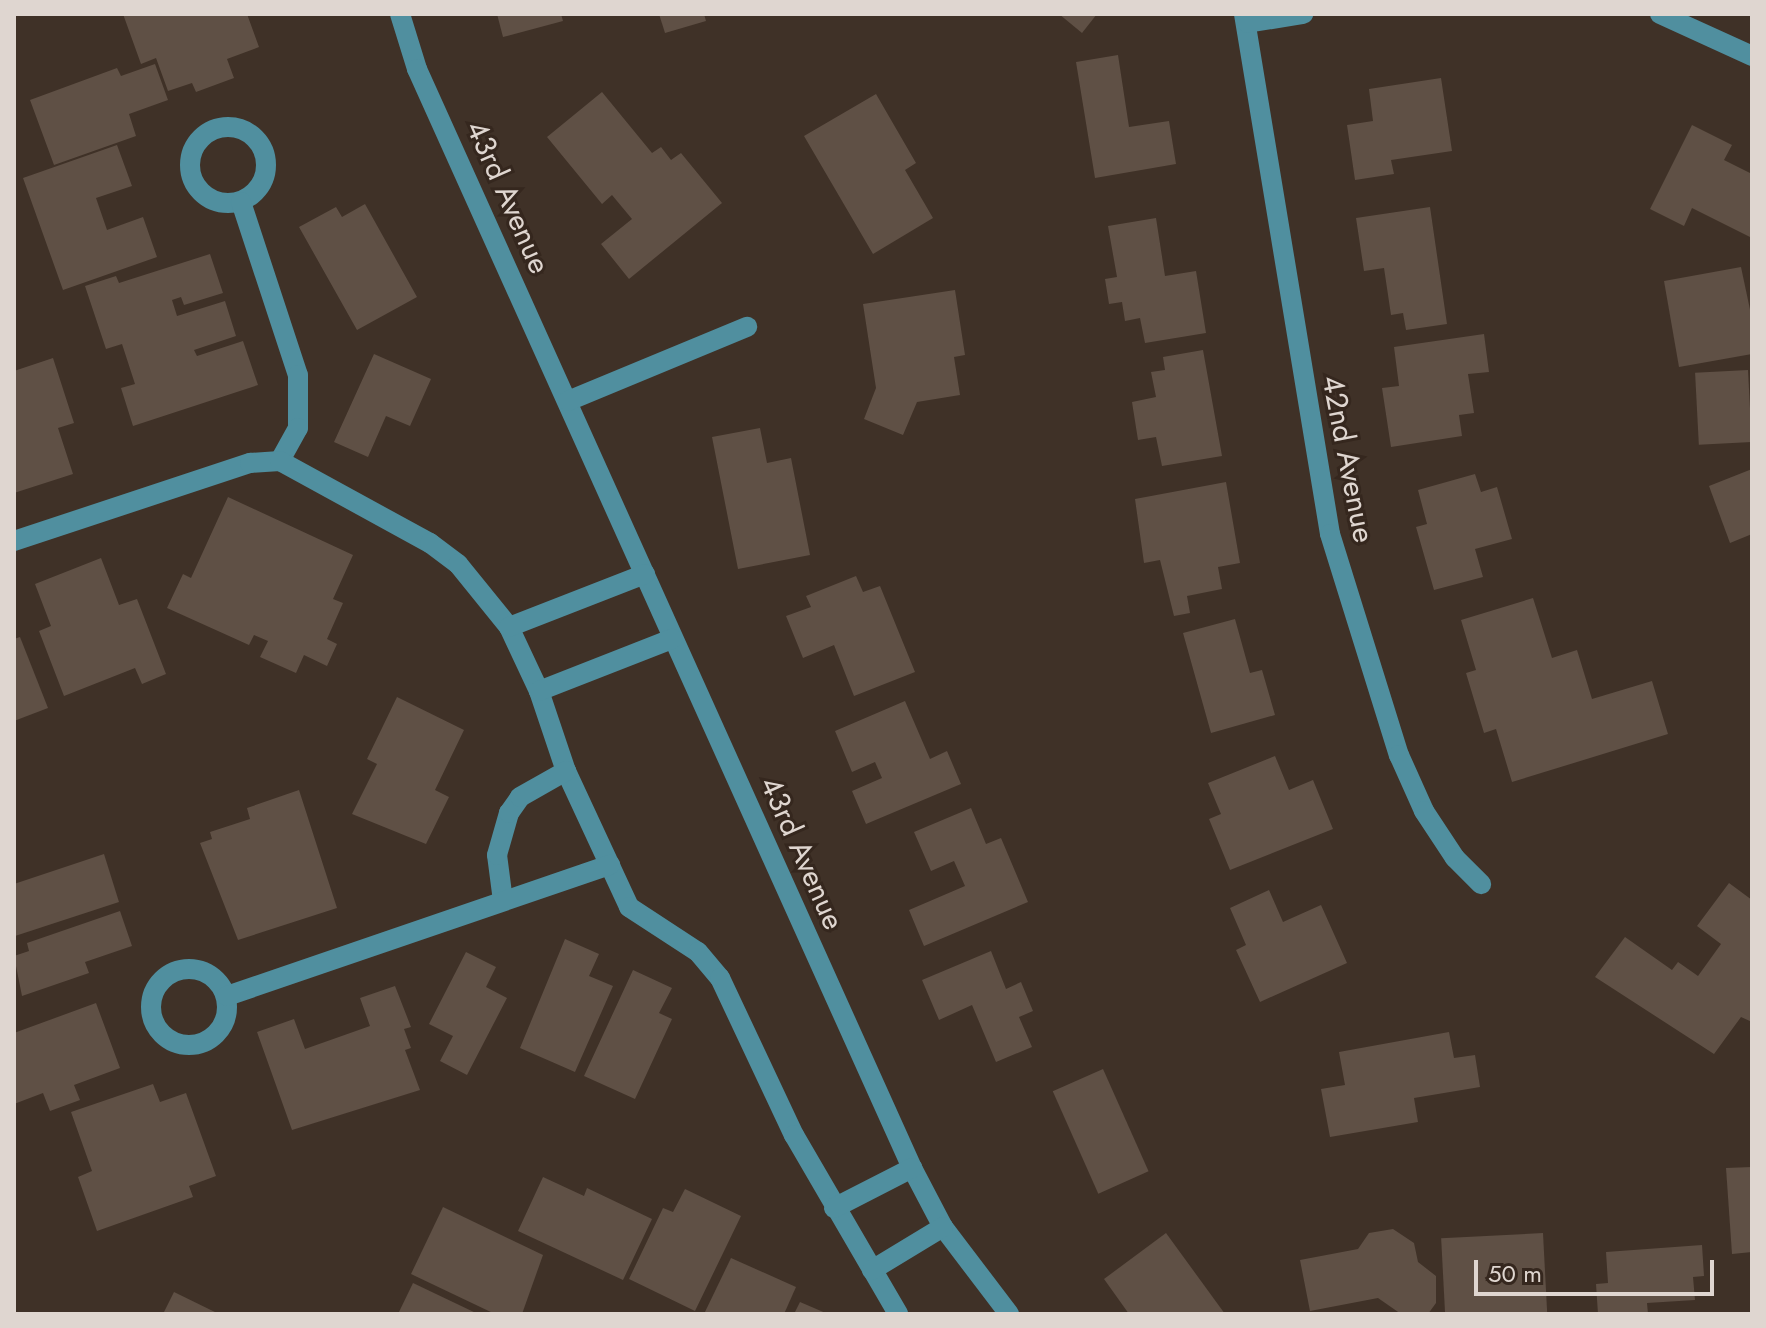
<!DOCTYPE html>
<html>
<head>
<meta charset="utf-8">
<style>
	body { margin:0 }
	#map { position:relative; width:1766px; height:1328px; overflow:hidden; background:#3f3127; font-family:Jost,sans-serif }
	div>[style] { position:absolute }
	.building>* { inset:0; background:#5f5045; transform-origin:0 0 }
	.minor>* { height:20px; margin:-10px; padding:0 10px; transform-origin:10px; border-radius:10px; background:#508f9f }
	.minor>.ring { margin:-10px; padding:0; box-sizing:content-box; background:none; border:20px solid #508f9f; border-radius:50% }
	span { translate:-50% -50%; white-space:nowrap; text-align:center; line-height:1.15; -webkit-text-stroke:6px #35271e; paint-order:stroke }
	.street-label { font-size:30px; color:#dfd6d0 }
	.frame { position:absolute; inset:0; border:16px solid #dfd6d0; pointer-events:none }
	.scale { position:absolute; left:1474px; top:1260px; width:240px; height:36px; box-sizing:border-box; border:4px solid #dfd6d0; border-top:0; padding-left:10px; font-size:24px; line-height:28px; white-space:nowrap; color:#dfd6d0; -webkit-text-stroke:6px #35271e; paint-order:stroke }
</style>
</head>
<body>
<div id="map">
	<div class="building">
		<i style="clip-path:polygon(123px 14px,247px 14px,259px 47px,227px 59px,234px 78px,196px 92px,192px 83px,168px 91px,156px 58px,141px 64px)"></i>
		<i style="clip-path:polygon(497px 14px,561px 14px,563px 21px,503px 37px)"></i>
		<i style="clip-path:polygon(659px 14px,704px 14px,706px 21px,665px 33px)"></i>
		<i style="clip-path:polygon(1059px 14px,1097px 14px,1082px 33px)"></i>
		<i style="clip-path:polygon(1118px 55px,1129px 127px,1169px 121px,1176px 164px,1095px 178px,1076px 62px)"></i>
		<i style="clip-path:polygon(155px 64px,168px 100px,129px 114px,136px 136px,54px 165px,30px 100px,117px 68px,121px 76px)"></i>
		<i style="clip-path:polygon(1441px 78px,1452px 151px,1391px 160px,1394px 174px,1355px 180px,1347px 125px,1373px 121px,1369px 89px)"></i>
		<i style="clip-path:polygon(602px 92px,652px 153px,661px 147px,671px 160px,681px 153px,722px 203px,629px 279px,601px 244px,632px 219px,612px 195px,602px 204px,547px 137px)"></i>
		<i style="clip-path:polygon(876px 94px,916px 163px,905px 170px,933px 218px,873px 254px,804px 136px)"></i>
		<i style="clip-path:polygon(1692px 125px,1732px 145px,1724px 160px,1752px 174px,1752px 238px,1692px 208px,1684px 226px,1650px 209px)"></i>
		<i style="clip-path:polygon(117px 145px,132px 186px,96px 198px,107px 230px,143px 217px,157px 257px,63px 290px,23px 178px)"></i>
		<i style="clip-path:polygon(365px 204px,417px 297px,357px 330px,299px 227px,336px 207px,342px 217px)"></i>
		<i style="clip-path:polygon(1430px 207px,1447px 324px,1406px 330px,1403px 313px,1391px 315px,1384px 268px,1364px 271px,1356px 218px)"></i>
		<i style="clip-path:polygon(1156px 218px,1165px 276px,1196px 271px,1206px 333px,1145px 343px,1140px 318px,1125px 321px,1122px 302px,1109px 304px,1105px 279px,1117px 277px,1108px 226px)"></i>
		<i style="clip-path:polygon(210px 254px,223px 293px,184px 305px,181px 297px,172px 300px,177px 316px,225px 301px,236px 336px,194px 350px,197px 356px,243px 341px,258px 385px,133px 426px,121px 388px,135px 384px,122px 344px,106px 349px,85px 286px,116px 276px,119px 283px)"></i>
		<i style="clip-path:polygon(1741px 267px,1752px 319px,1752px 354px,1679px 367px,1664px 281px)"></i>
		<i style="clip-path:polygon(955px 290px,965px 355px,954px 357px,960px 395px,917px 402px,903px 435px,864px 419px,876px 388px,863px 304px)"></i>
		<i style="clip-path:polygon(1484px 334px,1489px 372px,1468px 374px,1474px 413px,1459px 415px,1462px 436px,1391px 447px,1382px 388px,1399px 386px,1394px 347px)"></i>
		<i style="clip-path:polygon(1203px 350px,1222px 456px,1162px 466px,1156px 437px,1138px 440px,1132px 402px,1156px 397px,1151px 372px,1165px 370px,1163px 357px)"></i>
		<i style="clip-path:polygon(374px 354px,431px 379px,410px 426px,386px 416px,368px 457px,334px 442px)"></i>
		<i style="clip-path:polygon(53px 358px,74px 423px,58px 428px,73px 474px,14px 493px,14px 371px)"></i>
		<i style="left:1748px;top:370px;width:72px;height:53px;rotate:87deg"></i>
		<i style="clip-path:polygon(760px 428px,767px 463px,791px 458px,810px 555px,738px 569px,712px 437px)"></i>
		<i style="clip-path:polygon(1752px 469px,1752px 534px,1730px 543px,1709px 486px)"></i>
		<i style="clip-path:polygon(1475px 474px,1481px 492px,1497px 487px,1512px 539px,1475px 549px,1483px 577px,1434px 590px,1416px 527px,1427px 524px,1418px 490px)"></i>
		<i style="clip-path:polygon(1226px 482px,1240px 563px,1218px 567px,1222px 589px,1187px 596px,1190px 613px,1174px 616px,1160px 560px,1144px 563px,1135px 499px)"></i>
		<i style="clip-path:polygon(228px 497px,353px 555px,333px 599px,343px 603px,327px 639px,337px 644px,327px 666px,304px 655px,296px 673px,260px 657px,268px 641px,254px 635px,249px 645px,167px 608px,183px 574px,191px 578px)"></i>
		<i style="clip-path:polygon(101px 558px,119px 605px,137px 599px,166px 674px,142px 684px,135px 668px,64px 696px,39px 631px,51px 626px,35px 584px)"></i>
		<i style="clip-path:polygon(856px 576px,863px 592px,880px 586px,915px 672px,854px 696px,834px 645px,803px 658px,786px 616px,811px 607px,806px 596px)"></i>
		<i style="clip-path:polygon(1533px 598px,1552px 658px,1577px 650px,1592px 699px,1652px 681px,1668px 734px,1512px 782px,1496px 729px,1484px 733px,1466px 673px,1476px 670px,1461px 620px)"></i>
		<i style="clip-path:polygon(1235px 619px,1250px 673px,1262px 670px,1275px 715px,1211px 733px,1183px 633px)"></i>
		<i style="clip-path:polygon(20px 637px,48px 708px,14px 721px,14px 639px)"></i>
		<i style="clip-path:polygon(397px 697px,464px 730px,435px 790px,449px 797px,426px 844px,352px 814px,377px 764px,367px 759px)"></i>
		<i style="clip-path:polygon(905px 701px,930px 759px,947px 751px,961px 784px,866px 824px,852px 791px,882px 778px,875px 762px,852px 772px,835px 731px)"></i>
		<i style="clip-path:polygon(1275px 756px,1289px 790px,1313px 780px,1333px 829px,1230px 870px,1209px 819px,1221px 814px,1208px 783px)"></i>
		<i style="clip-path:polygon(299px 790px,337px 908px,238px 940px,200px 843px,212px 839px,210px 832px,250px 819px,247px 808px)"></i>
		<i style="clip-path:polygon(971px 808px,986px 844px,1001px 838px,1028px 902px,924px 946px,909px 910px,965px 886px,954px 861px,931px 871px,914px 832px)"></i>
		<i style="clip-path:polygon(104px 854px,119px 902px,15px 936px,14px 884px)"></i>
		<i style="clip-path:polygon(1729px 883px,1752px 900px,1752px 1022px,1741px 1017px,1714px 1054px,1595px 977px,1625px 937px,1672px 970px,1678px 962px,1698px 976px,1721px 944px,1697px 926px)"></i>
		<i style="clip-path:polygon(1269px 890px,1283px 922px,1321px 905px,1347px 963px,1260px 1002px,1236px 950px,1246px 945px,1230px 908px)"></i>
		<i style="clip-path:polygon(120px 911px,132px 946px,85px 962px,89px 973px,22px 996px,14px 956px,29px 951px,27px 943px)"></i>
		<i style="clip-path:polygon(565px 939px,599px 954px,589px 976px,613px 986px,575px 1072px,520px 1048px)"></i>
		<i style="clip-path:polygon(991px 951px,1006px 989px,1021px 982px,1033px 1011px,1019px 1017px,1032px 1047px,996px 1062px,972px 1005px,939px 1020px,922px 980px)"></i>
		<i style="clip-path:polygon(466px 952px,496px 967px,486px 987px,507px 998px,467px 1075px,440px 1061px,453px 1036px,429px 1024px)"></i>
		<i style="clip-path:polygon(633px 970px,672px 988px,659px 1013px,672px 1019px,635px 1099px,584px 1076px)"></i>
		<i style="clip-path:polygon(395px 986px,411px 1027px,404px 1029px,411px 1048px,405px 1050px,420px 1090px,292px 1130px,257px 1032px,294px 1019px,305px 1049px,370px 1026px,360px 998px)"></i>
		<i style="clip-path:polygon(96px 1003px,120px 1068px,74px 1085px,80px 1100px,50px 1111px,43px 1093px,14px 1104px,14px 1033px)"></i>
		<i style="clip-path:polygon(1449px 1032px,1454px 1058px,1475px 1055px,1480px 1087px,1414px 1098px,1418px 1122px,1330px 1137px,1321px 1089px,1345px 1085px,1339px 1052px)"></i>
		<i style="left:1103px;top:1069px;width:112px;height:55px;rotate:66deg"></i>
		<i style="clip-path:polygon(153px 1084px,160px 1102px,186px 1093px,216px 1176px,189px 1186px,193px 1197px,97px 1231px,78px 1177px,92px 1171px,71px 1112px)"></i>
		<i style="clip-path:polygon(1752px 1167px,1752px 1252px,1732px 1254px,1726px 1168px)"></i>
		<i style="clip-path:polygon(543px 1177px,584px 1196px,587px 1188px,652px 1219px,623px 1280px,518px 1231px)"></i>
		<i style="clip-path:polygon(685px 1189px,741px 1216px,695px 1311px,629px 1279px,663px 1208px,673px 1212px)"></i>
		<i style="clip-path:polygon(443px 1207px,543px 1255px,522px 1314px,495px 1314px,411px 1274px)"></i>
		<i style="clip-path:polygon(1393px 1229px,1414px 1243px,1418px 1262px,1436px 1276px,1436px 1303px,1428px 1314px,1401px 1314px,1378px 1298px,1310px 1311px,1300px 1260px,1358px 1249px,1369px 1233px)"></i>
		<i style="clip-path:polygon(1166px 1233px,1225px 1314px,1129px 1314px,1104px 1279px)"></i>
		<i style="left:1543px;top:1233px;width:81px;height:102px;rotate:87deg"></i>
		<i style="clip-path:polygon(1702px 1245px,1704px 1276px,1693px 1277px,1695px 1300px,1647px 1303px,1648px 1314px,1598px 1314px,1596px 1284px,1608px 1283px,1606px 1252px)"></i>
		<i style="clip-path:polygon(731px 1258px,796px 1287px,784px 1314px,704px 1314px)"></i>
		<i style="clip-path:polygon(413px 1283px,478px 1314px,398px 1314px)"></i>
		<i style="clip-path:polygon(174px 1292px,219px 1314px,163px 1314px)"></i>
		<i style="clip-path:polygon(800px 1302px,828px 1314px,794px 1314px)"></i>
	</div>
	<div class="minor">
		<i style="left:400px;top:14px;width:58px;rotate:72.8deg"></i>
		<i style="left:417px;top:69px;width:1205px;rotate:65.75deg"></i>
		<i style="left:912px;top:1168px;width:67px;rotate:62.3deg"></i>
		<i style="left:943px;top:1227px;width:109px;rotate:52.8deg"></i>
		<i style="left:1244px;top:14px;width:527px;rotate:80.61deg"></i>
		<i style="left:1330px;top:534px;width:232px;rotate:72.7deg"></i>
		<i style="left:1399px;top:755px;width:61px;rotate:65.9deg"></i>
		<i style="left:1424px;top:811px;width:56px;rotate:56.6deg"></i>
		<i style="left:1455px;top:858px;width:37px;rotate:45deg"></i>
		<i style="left:1660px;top:14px;width:101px;rotate:24.5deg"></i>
		<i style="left:1247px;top:23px;width:57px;rotate:-9.1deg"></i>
		<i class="ring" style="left:190px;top:127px;width:56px;height:56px"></i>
		<i style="left:241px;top:202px;width:182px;rotate:71.8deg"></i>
		<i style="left:298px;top:375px;width:53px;rotate:90deg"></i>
		<i style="left:298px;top:428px;width:38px;rotate:119deg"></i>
		<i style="left:568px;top:401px;width:194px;rotate:-22.5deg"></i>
		<i style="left:14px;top:541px;width:249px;rotate:-18.3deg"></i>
		<i style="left:250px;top:463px;width:30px;rotate:-4deg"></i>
		<i style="left:280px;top:461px;width:171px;rotate:28.7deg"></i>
		<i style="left:430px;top:543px;width:35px;rotate:37deg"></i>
		<i style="left:458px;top:564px;width:81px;rotate:51deg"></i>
		<i style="left:509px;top:627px;width:71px;rotate:64.9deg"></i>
		<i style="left:539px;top:691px;width:84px;rotate:71.4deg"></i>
		<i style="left:566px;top:771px;width:150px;rotate:65.1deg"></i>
		<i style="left:629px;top:907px;width:82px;rotate:33.1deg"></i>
		<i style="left:698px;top:952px;width:34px;rotate:50deg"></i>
		<i style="left:720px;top:978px;width:174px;rotate:64.8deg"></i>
		<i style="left:794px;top:1135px;width:207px;rotate:59.8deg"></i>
		<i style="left:509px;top:627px;width:146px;rotate:-21.3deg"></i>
		<i style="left:539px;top:691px;width:143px;rotate:-21.4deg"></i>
		<i style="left:503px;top:901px;width:46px;rotate:-97.4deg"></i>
		<i style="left:497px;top:855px;width:44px;rotate:-74.1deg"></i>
		<i style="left:509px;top:813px;width:19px;rotate:-55deg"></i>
		<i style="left:520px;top:797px;width:53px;rotate:-29.5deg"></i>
		<i class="ring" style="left:151px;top:969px;width:56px;height:56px"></i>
		<i style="left:227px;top:996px;width:405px;rotate:-18.9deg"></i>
		<i style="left:834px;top:1208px;width:88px;rotate:-27.1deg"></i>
		<i style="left:872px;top:1270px;width:83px;rotate:-31.2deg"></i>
	</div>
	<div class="street-label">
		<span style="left:508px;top:197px;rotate:66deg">43rd Avenue</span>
		<span style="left:1348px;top:459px;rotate:79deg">42nd Avenue</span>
		<span style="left:802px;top:853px;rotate:66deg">43rd Avenue</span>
	</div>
	<div class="frame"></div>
	<div class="scale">50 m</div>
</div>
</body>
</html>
